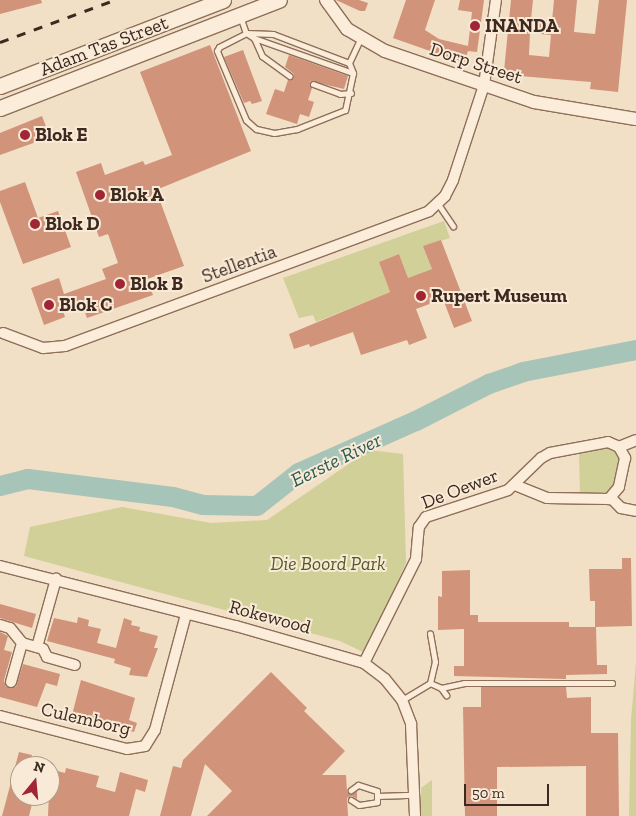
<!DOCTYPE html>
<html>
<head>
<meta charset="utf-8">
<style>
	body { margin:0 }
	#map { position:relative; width:636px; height:816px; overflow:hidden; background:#f1dfc6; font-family:"Zilla Slab",serif }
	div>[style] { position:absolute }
	.green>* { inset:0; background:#d0d098 }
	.river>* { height:20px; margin:-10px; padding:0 10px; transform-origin:10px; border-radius:10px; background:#a7c4b8 }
	.building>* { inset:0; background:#d19379 }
	.roads { filter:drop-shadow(1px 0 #8e6f5a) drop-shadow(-1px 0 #8e6f5a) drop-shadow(0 1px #8e6f5a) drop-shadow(0 -1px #8e6f5a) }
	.service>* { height:5px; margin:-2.5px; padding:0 2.5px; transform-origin:2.5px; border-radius:2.5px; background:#fbedda }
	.minor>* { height:10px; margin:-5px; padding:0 5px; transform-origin:5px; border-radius:5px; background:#fbedda }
	.tertiary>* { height:12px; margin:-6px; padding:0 6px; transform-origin:6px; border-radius:6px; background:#fbedda }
	.secondary>* { height:15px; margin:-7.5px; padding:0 7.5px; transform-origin:7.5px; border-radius:7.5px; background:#fbedda }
	.rail>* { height:3px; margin-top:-1.5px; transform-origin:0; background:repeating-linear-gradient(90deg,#3d291f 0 9px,transparent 0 18px) }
	.dots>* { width:14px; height:14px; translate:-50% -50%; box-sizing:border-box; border:2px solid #f8ead6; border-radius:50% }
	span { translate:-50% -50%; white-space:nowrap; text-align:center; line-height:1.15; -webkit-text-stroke:4px #f8ead6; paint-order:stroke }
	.poi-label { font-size:19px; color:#3d291f; font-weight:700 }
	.left { translate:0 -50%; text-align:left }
	.street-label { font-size:19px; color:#3d291f }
	.park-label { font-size:19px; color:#545a24; font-style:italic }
	.water-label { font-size:20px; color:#2d5d54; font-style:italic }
	.north { position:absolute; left:10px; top:756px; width:50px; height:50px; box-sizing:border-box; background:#f8ead6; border:1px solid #ad9d8d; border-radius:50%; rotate:17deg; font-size:14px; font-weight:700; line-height:20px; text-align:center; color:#3d291f }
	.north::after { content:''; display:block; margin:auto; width:18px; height:22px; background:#a02636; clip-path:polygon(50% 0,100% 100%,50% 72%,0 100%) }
	.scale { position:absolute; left:464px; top:784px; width:85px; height:22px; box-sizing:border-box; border:2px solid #3d291f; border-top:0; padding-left:6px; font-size:15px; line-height:18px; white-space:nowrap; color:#3d291f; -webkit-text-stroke:4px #f8ead6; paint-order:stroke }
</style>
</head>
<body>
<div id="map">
	<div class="green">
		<i style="clip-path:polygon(444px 221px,450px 238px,424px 246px,432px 269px,408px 278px,399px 254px,379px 262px,390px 292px,316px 322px,313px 315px,299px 318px,283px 278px)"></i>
		<i style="clip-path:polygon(611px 448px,620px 458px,613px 491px,609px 495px,580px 496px,579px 453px)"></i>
		<i style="clip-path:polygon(369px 450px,403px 454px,406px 563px,365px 653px,340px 641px,24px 556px,30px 527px,122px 507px,211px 523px,267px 520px)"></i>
		<i style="clip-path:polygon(636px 663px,636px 816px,629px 816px,631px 720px)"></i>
		<i style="clip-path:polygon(432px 780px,432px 816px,421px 816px,421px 788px)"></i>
	</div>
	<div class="river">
		<i style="left:0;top:486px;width:29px;rotate:-14deg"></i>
		<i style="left:28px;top:479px;width:146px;rotate:7.1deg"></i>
		<i style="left:173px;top:497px;width:31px;rotate:15deg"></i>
		<i style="left:203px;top:505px;width:54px;rotate:1.1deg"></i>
		<i style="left:257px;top:506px;width:53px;rotate:-38.2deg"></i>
		<i style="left:299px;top:473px;width:128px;rotate:-24deg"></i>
		<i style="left:416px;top:421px;width:82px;rotate:-26.9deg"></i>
		<i style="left:489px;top:384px;width:36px;rotate:-19deg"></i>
		<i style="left:523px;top:372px;width:115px;rotate:-11deg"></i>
	</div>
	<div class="building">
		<i style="clip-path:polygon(0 0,41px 0,42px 3px,0 14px)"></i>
		<i style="clip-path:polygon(336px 0,359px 0,368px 3px,365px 11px,360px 11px)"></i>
		<i style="clip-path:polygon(406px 0,435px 0,425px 30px,439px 39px,468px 46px,472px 12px,458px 10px,460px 0,484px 0,477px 52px,468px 51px,464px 63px,393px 38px)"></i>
		<i style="clip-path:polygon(evenodd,511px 0,533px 0,531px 19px,552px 21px,554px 0,577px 0,574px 32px,595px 34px,599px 0,627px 0,618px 92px,590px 89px,591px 82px,508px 75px,504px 71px,511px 0,530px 33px,551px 35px,549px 57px,529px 55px,530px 33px)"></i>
		<i style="clip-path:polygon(210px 45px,251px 151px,156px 190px,184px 266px,147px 279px,153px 295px,87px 318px,80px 299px,74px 311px,61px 305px,65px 317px,44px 325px,31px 288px,59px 278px,64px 294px,106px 279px,102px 269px,118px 263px,108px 234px,99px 237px,76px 172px,101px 163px,105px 175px,143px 161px,145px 165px,172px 155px,140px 72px)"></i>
		<i style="clip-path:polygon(243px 50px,262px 101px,252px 104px,250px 101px,244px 103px,224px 57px)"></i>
		<i style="clip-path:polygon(289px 55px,348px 76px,344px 89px,310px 81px,312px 88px,308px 100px,314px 102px,309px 117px,300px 114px,297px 124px,266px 114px,275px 89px,284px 92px,288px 80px,294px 78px,294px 74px,285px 67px)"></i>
		<i style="clip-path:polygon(42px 116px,50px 137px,0 155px,0 133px)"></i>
		<i style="clip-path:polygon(25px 182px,38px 218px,58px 211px,71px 247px,23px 264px,0 202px,0 191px)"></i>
		<i style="clip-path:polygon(441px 240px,472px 321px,454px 328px,443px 299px,416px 309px,427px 338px,409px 345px,407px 340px,361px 355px,353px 332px,310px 347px,309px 344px,294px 349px,289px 334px,390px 292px,379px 262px,399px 254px,408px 278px,432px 269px,423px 246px)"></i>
		<i style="clip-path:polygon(622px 558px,631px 558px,632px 626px,596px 627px,597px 665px,607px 665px,607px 674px,566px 675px,566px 679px,454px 676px,454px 666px,464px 666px,464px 629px,438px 630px,438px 596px,442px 597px,442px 571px,470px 570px,470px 615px,478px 615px,478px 622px,569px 622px,569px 627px,595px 627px,595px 601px,590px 601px,589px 569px,622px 569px)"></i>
		<i style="clip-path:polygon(0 604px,36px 614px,32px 628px,0 618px)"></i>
		<i style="clip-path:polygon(78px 617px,89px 620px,88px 626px,101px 629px,97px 643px,116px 648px,124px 618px,132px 621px,131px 625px,140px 627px,139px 631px,158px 636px,154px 648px,158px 648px,147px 677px,129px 675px,131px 668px,114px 663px,115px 659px,47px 641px,54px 618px,77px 623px)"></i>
		<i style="clip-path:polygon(0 632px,8px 636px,4px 650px,12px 652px,4px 680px,6px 687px,16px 687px,23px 664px,60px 674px,57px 686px,46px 683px,37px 707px,0 697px)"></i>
		<i style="clip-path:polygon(271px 672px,307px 708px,304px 711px,345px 751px,322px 775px,346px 775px,347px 792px,351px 794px,357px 791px,357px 799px,352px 796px,347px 798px,348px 816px,207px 816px,232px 791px,205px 764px,191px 816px,160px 816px,173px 766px,181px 768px,183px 760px)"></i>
		<i style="clip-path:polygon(81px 680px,135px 698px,129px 720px,137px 723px,134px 732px,72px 715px)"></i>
		<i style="clip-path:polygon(481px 687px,566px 687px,567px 698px,591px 697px,591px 733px,618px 733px,619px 816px,586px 816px,586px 766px,497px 767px,497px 816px,465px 816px,463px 707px,481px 707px)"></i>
		<i style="clip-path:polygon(19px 752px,32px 755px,29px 766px,20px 766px,20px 796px,34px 796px,29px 816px,2px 816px)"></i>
		<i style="clip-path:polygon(66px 768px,99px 776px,96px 787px,115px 792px,120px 772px,148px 780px,145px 792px,136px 789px,129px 816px,48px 816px,50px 769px,65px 773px)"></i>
	</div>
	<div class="roads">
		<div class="service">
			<i style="left:240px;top:16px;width:18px;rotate:71deg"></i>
			<i style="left:246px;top:33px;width:9px;rotate:32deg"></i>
			<i style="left:254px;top:38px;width:20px;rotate:66deg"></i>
			<i style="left:262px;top:56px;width:34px;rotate:36deg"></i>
			<i style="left:254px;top:38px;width:105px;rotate:19.5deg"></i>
			<i style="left:349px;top:63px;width:11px;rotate:68deg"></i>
			<i style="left:353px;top:73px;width:38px;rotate:102deg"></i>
			<i style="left:345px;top:110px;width:52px;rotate:158.4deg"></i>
			<i style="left:297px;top:129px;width:23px;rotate:170deg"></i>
			<i style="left:274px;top:133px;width:18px;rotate:-167deg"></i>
			<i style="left:256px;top:129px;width:13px;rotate:-138deg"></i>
			<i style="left:246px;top:120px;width:75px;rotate:-112.8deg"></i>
			<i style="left:217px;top:51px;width:4px;rotate:-63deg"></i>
			<i style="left:219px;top:47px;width:30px;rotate:-27deg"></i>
			<i style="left:246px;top:33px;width:27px;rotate:2deg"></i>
			<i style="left:273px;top:34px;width:81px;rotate:20.9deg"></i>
			<i style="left:349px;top:63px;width:26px;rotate:-65deg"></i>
			<i style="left:313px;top:84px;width:29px;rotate:20deg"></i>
			<i style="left:340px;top:94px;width:11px;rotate:-5deg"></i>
			<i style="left:438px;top:204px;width:27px;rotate:56deg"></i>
			<i style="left:430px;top:683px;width:22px;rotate:-77deg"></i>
			<i style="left:435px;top:662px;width:29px;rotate:-100deg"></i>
			<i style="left:441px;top:688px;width:24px;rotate:-12deg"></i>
			<i style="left:464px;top:683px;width:148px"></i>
			<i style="left:402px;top:700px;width:33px;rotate:-31deg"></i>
			<i style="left:430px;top:683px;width:12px;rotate:24deg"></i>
			<i style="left:441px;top:688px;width:9px;rotate:54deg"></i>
			<i style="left:377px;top:796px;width:37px;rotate:-2deg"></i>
			<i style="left:351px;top:800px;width:9px;rotate:32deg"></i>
			<i style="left:359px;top:805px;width:18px;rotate:-9deg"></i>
			<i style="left:377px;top:802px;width:11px;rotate:-90deg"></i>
			<i style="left:377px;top:791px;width:20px;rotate:-162deg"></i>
			<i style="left:358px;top:785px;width:9px;rotate:144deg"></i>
		</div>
		<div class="minor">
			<i style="left:3px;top:333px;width:43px;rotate:20.6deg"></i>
			<i style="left:43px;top:348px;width:22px;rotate:-5deg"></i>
			<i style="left:65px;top:346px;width:388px;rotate:-20.3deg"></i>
			<i style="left:429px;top:211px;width:22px;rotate:-43deg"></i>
			<i style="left:445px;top:196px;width:18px;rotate:-63deg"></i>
			<i style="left:453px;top:180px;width:100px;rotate:-71.9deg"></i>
			<i style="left:484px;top:85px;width:86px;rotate:-82deg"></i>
			<i style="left:619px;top:447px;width:18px;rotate:-22deg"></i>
			<i style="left:611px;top:498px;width:14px;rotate:45deg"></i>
			<i style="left:621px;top:508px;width:15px;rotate:11deg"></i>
			<i style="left:0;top:566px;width:244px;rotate:14.3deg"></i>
			<i style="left:236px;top:626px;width:133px;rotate:16.1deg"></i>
			<i style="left:364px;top:663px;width:26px;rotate:37deg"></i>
			<i style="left:385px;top:679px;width:27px;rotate:51deg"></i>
			<i style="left:402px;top:700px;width:26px;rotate:69deg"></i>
			<i style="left:411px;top:724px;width:92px;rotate:87.5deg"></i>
			<i style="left:0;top:625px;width:10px;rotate:17deg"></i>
			<i style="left:10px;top:628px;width:19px;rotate:51deg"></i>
			<i style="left:37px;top:647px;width:71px;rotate:-74.4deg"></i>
			<i style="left:364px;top:663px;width:116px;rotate:-63.4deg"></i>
			<i style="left:416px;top:559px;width:32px;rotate:-85deg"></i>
			<i style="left:419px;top:527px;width:12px;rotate:-55deg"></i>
			<i style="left:426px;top:517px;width:86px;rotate:-18.2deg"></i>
			<i style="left:508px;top:490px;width:46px;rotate:-44.1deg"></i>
			<i style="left:541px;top:458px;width:10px;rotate:-29deg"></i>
			<i style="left:550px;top:453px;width:59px;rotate:-10.7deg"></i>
			<i style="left:608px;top:442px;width:12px;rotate:24deg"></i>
			<i style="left:619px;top:447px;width:13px;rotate:61deg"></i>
			<i style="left:625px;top:458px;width:30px;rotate:102deg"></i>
			<i style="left:619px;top:487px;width:16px;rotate:130deg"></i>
			<i style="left:609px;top:499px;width:62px;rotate:-179.1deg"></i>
			<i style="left:547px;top:498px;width:35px;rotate:-158deg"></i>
			<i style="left:11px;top:682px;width:41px;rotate:-74.2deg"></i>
			<i style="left:22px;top:643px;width:22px;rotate:16deg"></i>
			<i style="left:43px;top:649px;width:9px;rotate:63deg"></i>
			<i style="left:47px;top:657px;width:29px;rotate:16deg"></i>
			<i style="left:0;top:716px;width:131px;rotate:14.6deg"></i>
			<i style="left:127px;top:749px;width:18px;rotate:-9deg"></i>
			<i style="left:145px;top:746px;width:19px;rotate:-58deg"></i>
			<i style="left:155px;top:730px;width:120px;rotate:-75deg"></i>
		</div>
		<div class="tertiary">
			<i style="left:326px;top:0;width:36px;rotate:54deg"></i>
			<i style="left:347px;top:29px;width:44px;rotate:30.1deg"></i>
			<i style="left:385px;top:51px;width:157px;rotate:18.9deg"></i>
			<i style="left:534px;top:102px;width:103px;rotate:9.5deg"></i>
		</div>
		<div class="secondary">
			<i style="left:0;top:86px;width:239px;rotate:-21.1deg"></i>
			<i style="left:0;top:108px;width:299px;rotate:-21.2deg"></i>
		</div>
	</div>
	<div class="rail">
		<i style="left:0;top:42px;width:121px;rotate:-20.2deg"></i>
	</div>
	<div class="dots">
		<i style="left:475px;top:26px;background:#a02636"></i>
		<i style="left:25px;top:135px;background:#a02636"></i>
		<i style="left:100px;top:195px;background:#a02636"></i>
		<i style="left:35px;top:224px;background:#a02636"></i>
		<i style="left:120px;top:284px;background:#a02636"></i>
		<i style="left:421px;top:296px;background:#a02636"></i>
		<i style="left:49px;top:305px;background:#a02636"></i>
	</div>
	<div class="poi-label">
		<span class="left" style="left:485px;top:26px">INANDA</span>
		<span class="left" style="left:35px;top:135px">Blok E</span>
		<span class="left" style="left:110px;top:195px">Blok A</span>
		<span class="left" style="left:45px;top:224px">Blok D</span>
		<span class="left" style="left:130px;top:284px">Blok B</span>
		<span class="left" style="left:431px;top:296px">Rupert Museum</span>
		<span class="left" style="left:59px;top:305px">Blok C</span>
	</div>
	<div class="street-label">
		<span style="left:104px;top:46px;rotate:-21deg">Adam Tas Street</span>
		<span style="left:476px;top:63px;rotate:18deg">Dorp Street</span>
		<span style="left:239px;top:264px;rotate:-20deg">Stellentia</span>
		<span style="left:460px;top:489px;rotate:-21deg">De Oewer</span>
		<span style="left:270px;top:617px;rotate:15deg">Rokewood</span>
		<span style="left:86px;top:719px;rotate:13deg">Culemborg</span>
	</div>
	<div class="park-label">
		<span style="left:328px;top:564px">Die Boord Park</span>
	</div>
	<div class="water-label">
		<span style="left:336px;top:460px;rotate:-26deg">Eerste River</span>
	</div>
	<div class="north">N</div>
	<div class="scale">50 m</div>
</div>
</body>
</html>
